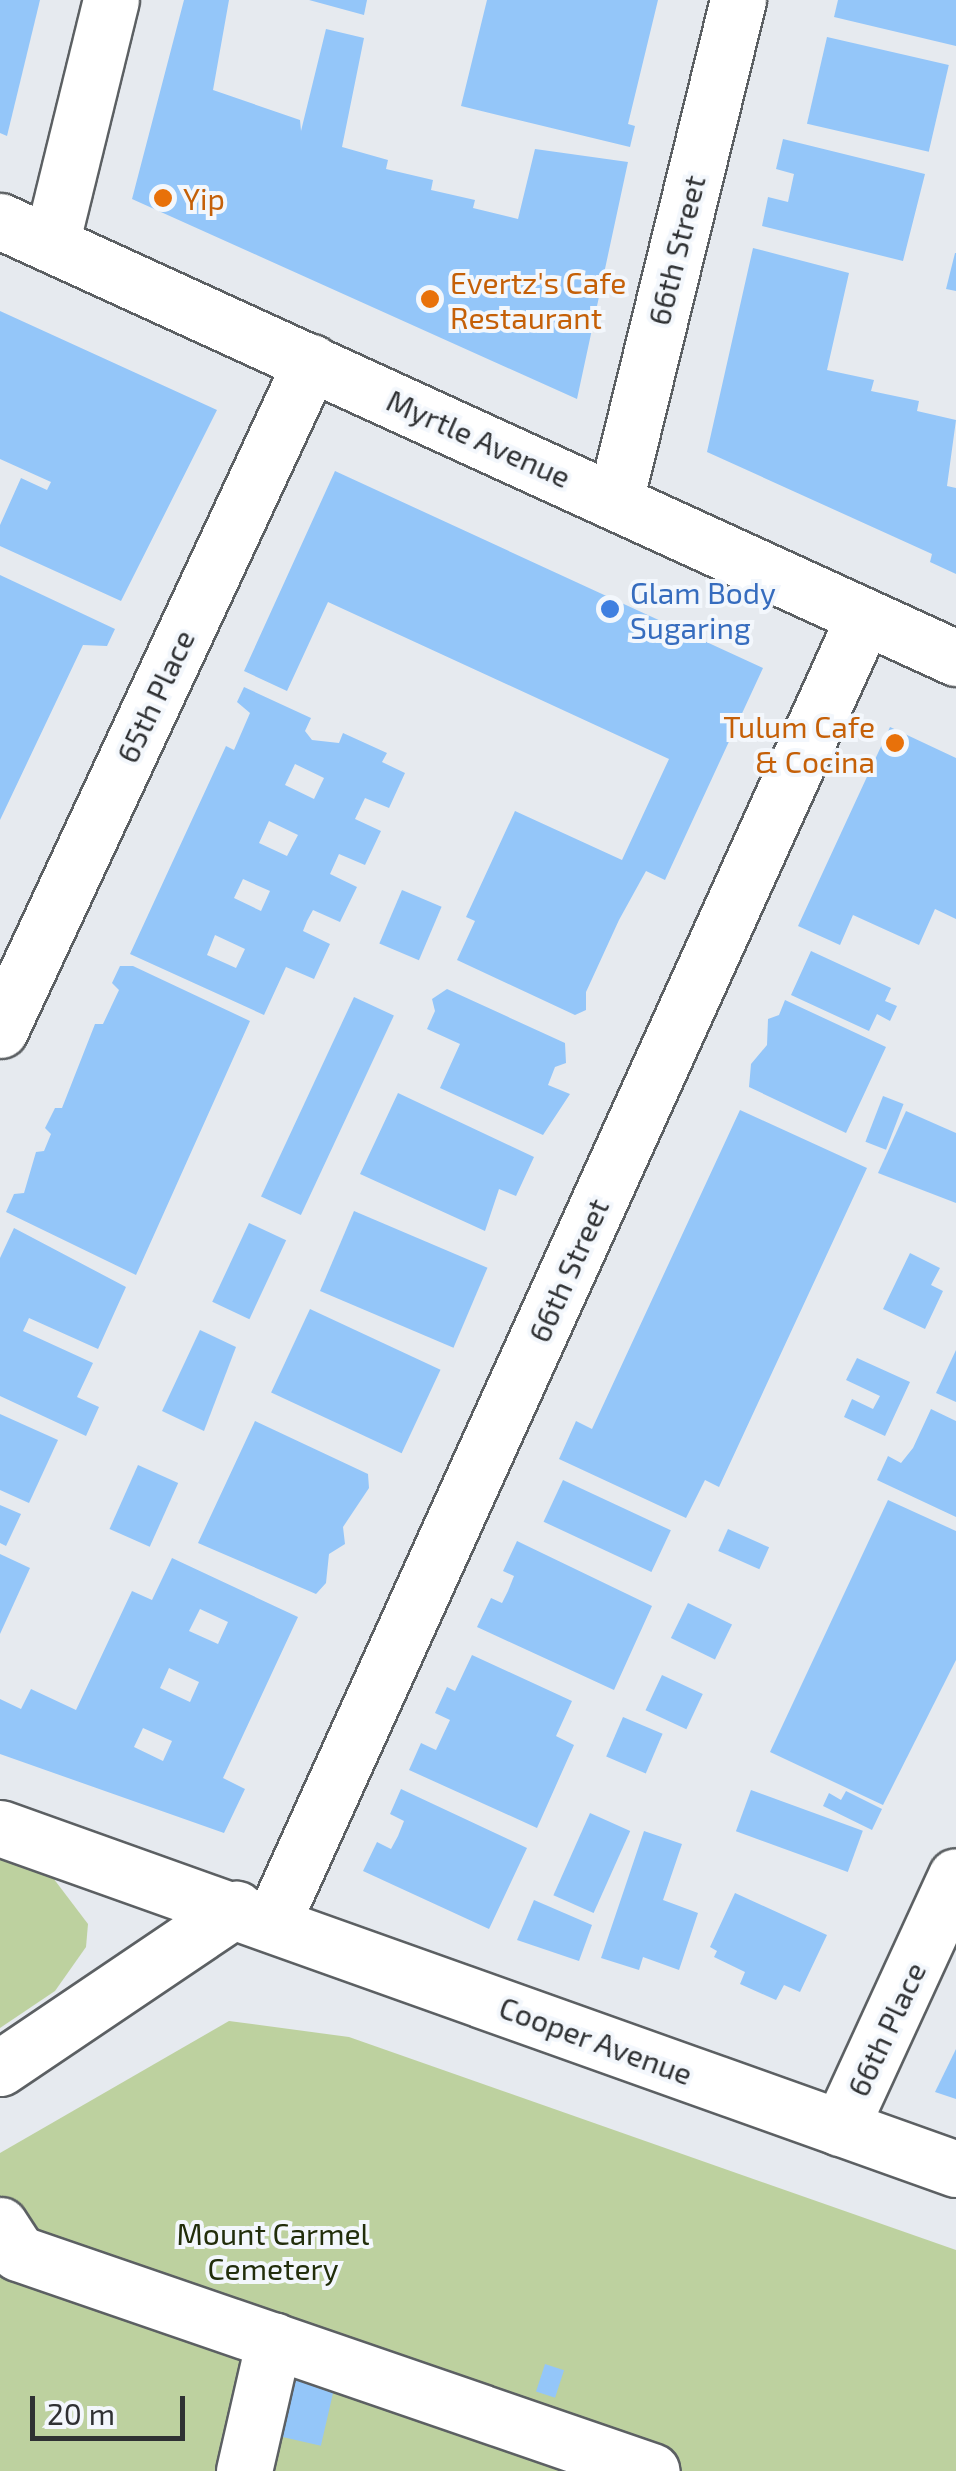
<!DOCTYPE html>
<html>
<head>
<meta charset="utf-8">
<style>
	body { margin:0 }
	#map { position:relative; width:956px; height:2471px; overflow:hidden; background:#e6eaef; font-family:"Exo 2",sans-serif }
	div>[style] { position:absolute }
	.green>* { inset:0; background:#bdd19f }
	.building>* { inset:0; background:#94c6f9; transform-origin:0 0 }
	.roads { filter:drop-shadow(2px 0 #5c6063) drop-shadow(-2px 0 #5c6063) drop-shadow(0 2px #5c6063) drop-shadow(0 -2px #5c6063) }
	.minor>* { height:55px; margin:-27.5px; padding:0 27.5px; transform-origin:27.5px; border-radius:27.5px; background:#fff }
	.major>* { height:55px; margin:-27.5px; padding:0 27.5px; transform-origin:27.5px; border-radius:27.5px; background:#fff }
	.dots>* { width:28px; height:28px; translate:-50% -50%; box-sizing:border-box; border:5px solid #f3f7fc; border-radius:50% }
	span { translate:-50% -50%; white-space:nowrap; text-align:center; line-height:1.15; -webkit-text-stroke:8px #f3f7fc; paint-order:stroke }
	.food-label { font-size:30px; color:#c56008 }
	.left { translate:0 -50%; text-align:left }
	.right { translate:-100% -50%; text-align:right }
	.street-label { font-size:30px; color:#2f3133 }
	.shop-label { font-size:30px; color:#366cbe }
	.park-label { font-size:30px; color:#222e0b }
	.scale { position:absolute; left:30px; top:2396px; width:155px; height:45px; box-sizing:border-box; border:5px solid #2f3133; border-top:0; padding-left:12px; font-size:30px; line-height:35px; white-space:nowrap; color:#2f3133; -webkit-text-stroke:8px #f3f7fc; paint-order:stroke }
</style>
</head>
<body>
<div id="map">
	<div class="green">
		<i style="clip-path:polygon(0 1849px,41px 1862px,88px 1924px,86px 1947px,55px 1991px,0 2028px)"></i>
		<i style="clip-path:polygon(229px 2021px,349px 2037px,956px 2250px,956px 2471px,0 2471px,0 2153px)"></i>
	</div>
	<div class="building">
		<i style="clip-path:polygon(0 0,40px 0,7px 136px,0 133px)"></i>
		<i style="clip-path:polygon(184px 0,229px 0,213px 90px,300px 120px,301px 131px,326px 29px,364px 38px,342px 147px,388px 160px,386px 169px,433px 180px,431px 190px,475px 200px,473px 208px,518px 219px,535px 149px,628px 162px,577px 399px,132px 199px)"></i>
		<i style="clip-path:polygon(309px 0,367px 0,364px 15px)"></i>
		<i style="clip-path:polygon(487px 0,658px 0,628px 124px,635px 126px,630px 147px,461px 106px)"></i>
		<i style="clip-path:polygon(838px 0,956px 0,956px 46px,834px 17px)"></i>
		<i style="left:827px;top:37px;width:125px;height:89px;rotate:13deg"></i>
		<i style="clip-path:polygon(783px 139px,925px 174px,903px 261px,762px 226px,768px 197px,788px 202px,794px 174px,776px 169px)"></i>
		<i style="clip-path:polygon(753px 248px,849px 273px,827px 370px,874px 380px,871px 391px,919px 401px,917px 411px,956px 420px,947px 486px,956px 488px,956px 574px,930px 562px,932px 554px,707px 452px)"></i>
		<i style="clip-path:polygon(955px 253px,956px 253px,956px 291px,946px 289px)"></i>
		<i style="clip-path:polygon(0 311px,217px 410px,121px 601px,0 546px,0 525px,21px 478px,47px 490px,51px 482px,0 459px)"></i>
		<i style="clip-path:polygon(335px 471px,763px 668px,665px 880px,646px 871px,619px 920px,586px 992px,586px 1010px,575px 1015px,457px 960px,475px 921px,466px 917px,515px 811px,622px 860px,669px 759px,328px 602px,287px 691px,244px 671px)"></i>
		<i style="clip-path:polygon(0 575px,115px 629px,107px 646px,83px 645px,0 820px)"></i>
		<i style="clip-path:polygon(evenodd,244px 687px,311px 718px,305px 731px,312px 740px,339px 743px,343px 733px,387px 753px,382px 762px,405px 773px,389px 808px,365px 798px,355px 819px,381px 831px,365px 865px,339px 854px,330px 874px,357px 887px,340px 922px,313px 910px,307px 921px,303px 931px,330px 944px,314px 979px,286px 967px,264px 1015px,130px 954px,226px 746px,234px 750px,250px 713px,237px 702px,244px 687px,295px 764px,324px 778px,314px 799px,285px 785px,295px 764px,244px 687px,269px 821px,298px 835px,287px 856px,259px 843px,269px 821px,244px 687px,243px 879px,270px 891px,261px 911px,234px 898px,243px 879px,244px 687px,215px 935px,245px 949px,236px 968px,207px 955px,215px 935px)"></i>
		<i style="clip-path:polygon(890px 727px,956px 758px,956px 919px,935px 909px,919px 945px,853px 915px,840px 945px,798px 926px)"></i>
		<i style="left:402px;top:890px;width:43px;height:58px;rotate:23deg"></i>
		<i style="clip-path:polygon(811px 951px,891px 988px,885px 1001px,897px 1006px,890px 1021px,877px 1014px,869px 1031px,791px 995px)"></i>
		<i style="clip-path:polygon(120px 966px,133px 966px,250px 1021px,136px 1275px,6px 1212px,14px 1194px,24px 1193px,36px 1152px,44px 1151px,51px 1134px,45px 1128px,55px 1108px,62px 1108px,95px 1024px,103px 1024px,119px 990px,112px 983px)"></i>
		<i style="clip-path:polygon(447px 989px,565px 1043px,566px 1063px,555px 1067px,548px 1085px,570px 1094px,543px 1135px,440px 1088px,460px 1044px,427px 1029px,435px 1011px,432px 999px)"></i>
		<i style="left:354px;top:997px;width:44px;height:220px;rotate:25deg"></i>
		<i style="clip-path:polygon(785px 1000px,886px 1047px,846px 1133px,749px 1087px,751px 1064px,767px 1045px,768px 1019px,779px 1015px)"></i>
		<i style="clip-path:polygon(398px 1093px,534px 1157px,516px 1196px,499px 1189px,485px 1231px,360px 1174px)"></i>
		<i style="left:883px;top:1096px;width:22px;height:49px;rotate:21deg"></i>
		<i style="clip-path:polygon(740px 1110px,867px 1168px,719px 1487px,705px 1480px,686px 1518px,559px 1459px,576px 1421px,592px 1429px)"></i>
		<i style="clip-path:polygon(906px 1111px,956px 1133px,956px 1203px,878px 1173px)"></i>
		<i style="left:354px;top:1211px;width:145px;height:87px;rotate:23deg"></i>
		<i style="left:249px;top:1223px;width:41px;height:87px;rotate:25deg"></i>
		<i style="clip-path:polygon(14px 1228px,126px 1287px,98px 1349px,29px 1318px,23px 1331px,93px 1363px,77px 1397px,99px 1407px,86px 1436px,0 1396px,0 1258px)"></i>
		<i style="clip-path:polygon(910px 1253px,940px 1268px,931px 1285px,943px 1291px,925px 1329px,883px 1309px)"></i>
		<i style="left:310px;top:1309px;width:144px;height:92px;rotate:25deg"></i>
		<i style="clip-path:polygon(200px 1330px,236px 1347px,204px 1431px,162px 1411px)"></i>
		<i style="clip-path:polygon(956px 1350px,956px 1402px,936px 1393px)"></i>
		<i style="clip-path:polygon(857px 1358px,910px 1382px,885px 1436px,844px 1417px,852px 1399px,873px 1409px,880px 1396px,846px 1380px)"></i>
		<i style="clip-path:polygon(931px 1409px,956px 1421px,956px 1517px,877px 1480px,888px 1456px,901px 1463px,913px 1448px)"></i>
		<i style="clip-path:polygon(0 1414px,58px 1440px,29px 1503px,0 1490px)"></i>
		<i style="clip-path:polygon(255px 1421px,368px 1474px,369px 1488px,343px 1527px,345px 1544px,329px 1554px,326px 1583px,316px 1594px,198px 1543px)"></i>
		<i style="left:138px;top:1465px;width:44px;height:70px;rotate:24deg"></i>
		<i style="left:563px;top:1480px;width:119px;height:46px;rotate:25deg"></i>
		<i style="clip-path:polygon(888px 1500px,956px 1531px,956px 1660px,883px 1805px,770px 1752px)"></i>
		<i style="clip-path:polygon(0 1505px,21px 1514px,6px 1546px,0 1543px)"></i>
		<i style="left:728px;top:1529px;width:45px;height:24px;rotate:24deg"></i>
		<i style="clip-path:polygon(517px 1541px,652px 1606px,614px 1690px,477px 1627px,491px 1598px,502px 1603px,508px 1591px,514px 1576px,503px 1571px)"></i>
		<i style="clip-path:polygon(0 1554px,30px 1568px,0 1634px)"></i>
		<i style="clip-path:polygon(evenodd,172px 1558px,298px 1617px,223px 1778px,245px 1789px,224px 1833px,0 1754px,0 1699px,21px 1709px,31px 1689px,76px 1710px,132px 1591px,152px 1600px,172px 1558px,200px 1609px,228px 1622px,218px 1644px,189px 1631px,200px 1609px,172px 1558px,169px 1668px,199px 1682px,190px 1702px,160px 1688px,169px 1668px,172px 1558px,143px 1728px,172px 1741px,163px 1761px,134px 1747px,143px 1728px)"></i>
		<i style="left:688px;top:1603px;width:49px;height:39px;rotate:26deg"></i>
		<i style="clip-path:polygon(472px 1655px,572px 1701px,556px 1736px,574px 1745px,537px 1828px,409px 1770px,421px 1743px,436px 1750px,450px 1720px,435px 1713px,447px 1687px,455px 1691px)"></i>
		<i style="left:662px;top:1675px;width:45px;height:39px;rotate:25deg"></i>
		<i style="left:623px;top:1717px;width:43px;height:43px;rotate:23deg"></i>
		<i style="clip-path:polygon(401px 1789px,527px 1848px,489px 1929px,363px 1871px,377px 1842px,391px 1849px,398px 1836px,404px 1821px,390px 1814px)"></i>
		<i style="left:751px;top:1790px;width:119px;height:44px;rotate:20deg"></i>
		<i style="clip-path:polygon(846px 1791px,882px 1809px,872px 1830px,823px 1806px,829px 1793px,841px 1800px)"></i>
		<i style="left:590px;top:1813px;width:44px;height:90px;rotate:24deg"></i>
		<i style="clip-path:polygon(644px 1831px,682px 1844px,663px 1900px,698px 1913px,679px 1970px,643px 1957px,639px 1970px,601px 1958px)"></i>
		<i style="clip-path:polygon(735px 1893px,827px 1935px,800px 1992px,784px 1985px,776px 2000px,740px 1984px,745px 1972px,714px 1957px,717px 1951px,710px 1947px)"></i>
		<i style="clip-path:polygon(534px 1900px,592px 1925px,579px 1961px,517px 1940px)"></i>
		<i style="clip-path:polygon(956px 2049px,956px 2099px,935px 2092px)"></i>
		<i style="left:545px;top:2364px;width:20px;height:29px;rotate:18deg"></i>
		<i style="left:290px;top:2375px;width:46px;height:62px;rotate:13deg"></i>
	</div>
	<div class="roads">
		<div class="minor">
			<i style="left:51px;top:244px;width:251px;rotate:-76.2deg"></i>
			<i style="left:615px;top:501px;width:516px;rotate:-76.21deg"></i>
			<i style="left:0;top:1030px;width:737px;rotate:-65.03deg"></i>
			<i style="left:272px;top:1923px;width:1434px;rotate:-65.62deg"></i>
			<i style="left:840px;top:2128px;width:277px;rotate:-65.3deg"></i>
			<i style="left:0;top:2225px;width:33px;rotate:57deg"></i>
			<i style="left:18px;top:2253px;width:670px;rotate:18.98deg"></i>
			<i style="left:244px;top:2471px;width:134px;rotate:-77.1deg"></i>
		</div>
		<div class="major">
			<i style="left:0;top:221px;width:1051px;rotate:24.57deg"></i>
			<i style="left:0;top:1828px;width:1015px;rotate:19.63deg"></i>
			<i style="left:0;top:2068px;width:285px;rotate:-34deg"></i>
		</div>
	</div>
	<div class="dots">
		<i style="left:163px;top:198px;background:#e8710a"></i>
		<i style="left:430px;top:299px;background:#e8710a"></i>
		<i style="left:610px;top:609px;background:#3f7fe0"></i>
		<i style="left:895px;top:743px;background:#e8710a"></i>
	</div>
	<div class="food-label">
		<span class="left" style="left:183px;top:198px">Yip</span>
		<span class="left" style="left:450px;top:299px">Evertz's Cafe<br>Restaurant</span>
		<span class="right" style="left:875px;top:743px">Tulum Cafe<br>&amp; Cocina</span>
	</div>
	<div class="street-label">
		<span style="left:676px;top:250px;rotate:-76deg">66th Street</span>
		<span style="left:479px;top:438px;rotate:24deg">Myrtle Avenue</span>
		<span style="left:155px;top:696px;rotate:-65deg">65th Place</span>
		<span style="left:568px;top:1270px;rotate:-66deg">66th Street</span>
		<span style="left:886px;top:2029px;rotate:-65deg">66th Place</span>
		<span style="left:596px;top:2040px;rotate:20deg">Cooper Avenue</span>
	</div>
	<div class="shop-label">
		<span class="left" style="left:630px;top:609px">Glam Body<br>Sugaring</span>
	</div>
	<div class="park-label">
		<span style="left:273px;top:2250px">Mount Carmel<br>Cemetery</span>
	</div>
	<div class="scale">20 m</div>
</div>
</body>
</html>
